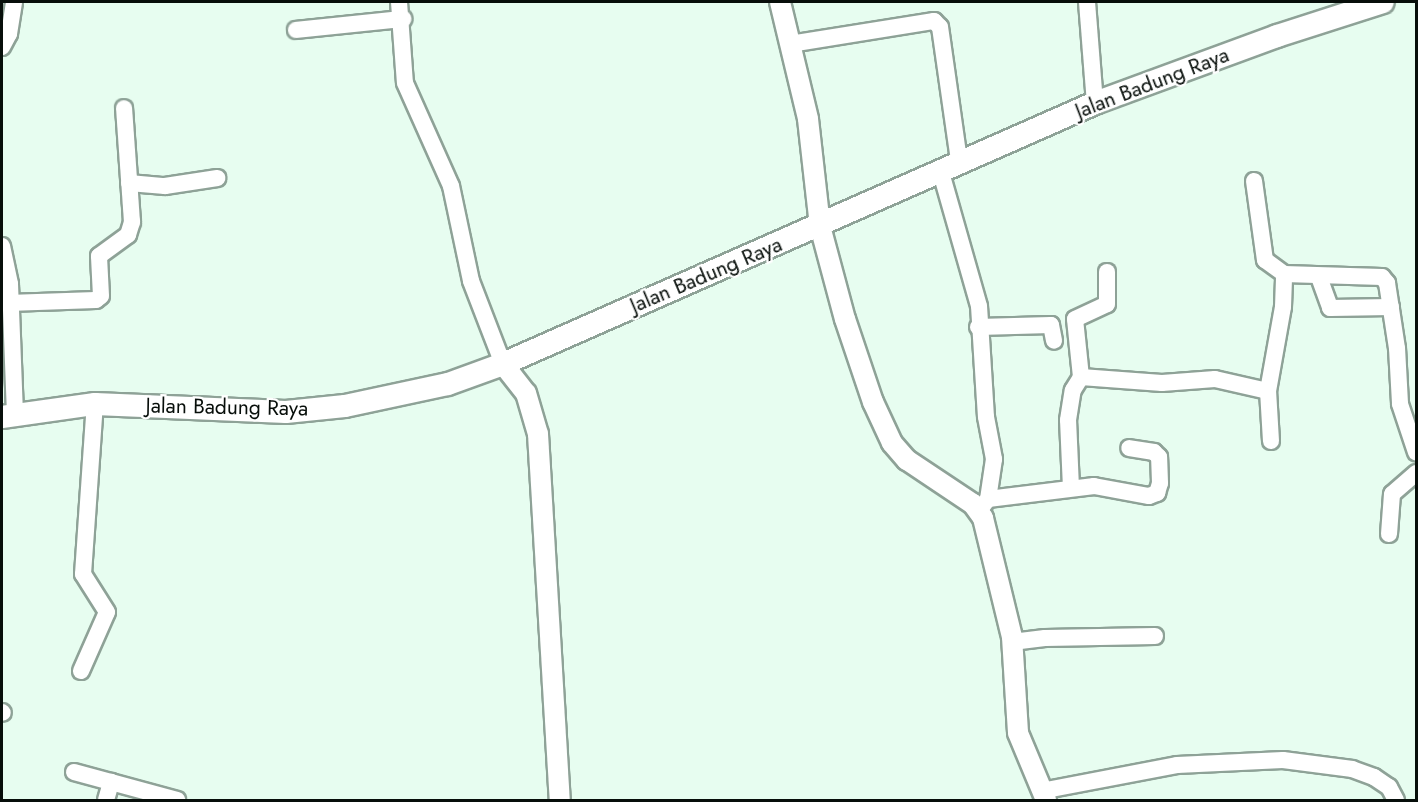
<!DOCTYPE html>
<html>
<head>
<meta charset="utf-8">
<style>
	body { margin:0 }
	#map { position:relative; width:1418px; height:802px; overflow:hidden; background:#e7fdf0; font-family:Jost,sans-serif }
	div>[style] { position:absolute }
	.roads { filter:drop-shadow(2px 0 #8ea297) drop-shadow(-2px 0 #8ea297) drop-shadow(0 2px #8ea297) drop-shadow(0 -2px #8ea297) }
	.minor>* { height:16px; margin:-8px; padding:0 8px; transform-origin:8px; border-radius:8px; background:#fff }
	.tertiary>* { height:20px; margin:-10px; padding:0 10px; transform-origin:10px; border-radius:10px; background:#fff }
	.secondary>* { height:22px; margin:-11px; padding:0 11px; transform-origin:11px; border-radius:11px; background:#fff }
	span { translate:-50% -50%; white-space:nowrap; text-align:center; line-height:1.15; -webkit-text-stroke:4.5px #fff; paint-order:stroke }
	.street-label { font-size:21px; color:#070e0a }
	.frame { position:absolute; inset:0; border:3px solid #070e0a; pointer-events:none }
</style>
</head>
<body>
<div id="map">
	<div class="roads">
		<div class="minor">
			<i style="left:399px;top:2px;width:81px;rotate:85.8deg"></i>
			<i style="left:405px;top:83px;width:113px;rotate:65.9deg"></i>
			<i style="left:451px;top:186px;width:97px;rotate:78.1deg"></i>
			<i style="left:471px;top:281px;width:89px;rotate:68.9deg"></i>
			<i style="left:1087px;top:2px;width:101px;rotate:85.5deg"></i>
			<i style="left:296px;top:30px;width:108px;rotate:-5.9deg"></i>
			<i style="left:790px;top:44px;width:146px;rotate:-9.1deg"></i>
			<i style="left:934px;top:21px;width:8px;rotate:45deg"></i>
			<i style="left:940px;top:27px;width:135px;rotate:81.9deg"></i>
			<i style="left:2px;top:47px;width:15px;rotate:-62deg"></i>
			<i style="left:9px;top:34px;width:32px;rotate:-81deg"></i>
			<i style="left:940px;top:169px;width:142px;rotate:74.1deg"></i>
			<i style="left:979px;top:306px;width:111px;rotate:86.4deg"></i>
			<i style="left:986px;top:417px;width:43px;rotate:79.2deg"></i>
			<i style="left:994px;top:459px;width:40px;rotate:98.5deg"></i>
			<i style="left:988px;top:499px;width:15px;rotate:127deg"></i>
			<i style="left:1254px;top:181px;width:80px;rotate:82.1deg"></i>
			<i style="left:1265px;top:260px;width:24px;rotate:36deg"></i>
			<i style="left:129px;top:183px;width:36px;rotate:5deg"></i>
			<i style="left:165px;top:186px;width:53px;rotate:-8.7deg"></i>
			<i style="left:2px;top:246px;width:39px;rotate:78deg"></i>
			<i style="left:10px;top:284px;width:130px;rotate:87.8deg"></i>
			<i style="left:1319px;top:277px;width:33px;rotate:70deg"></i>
			<i style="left:1330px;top:308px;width:61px;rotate:-0.9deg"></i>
			<i style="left:8px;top:303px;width:88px;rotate:-2deg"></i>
			<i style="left:96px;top:300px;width:6px;rotate:-39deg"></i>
			<i style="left:101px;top:296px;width:40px;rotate:-92.9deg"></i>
			<i style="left:99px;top:256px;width:36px;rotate:-36deg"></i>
			<i style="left:128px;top:235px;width:14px;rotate:-73deg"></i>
			<i style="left:132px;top:222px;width:114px;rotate:-94deg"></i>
			<i style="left:978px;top:327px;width:73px;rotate:-1.6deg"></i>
			<i style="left:1051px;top:325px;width:16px;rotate:79deg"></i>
			<i style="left:1081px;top:377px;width:58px;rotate:-95.9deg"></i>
			<i style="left:1075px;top:319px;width:35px;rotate:-25deg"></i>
			<i style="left:1107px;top:304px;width:32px;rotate:-90deg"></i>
			<i style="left:1271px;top:441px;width:50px;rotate:-93.4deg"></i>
			<i style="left:1268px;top:391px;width:85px;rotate:-79.9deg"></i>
			<i style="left:1283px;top:307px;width:33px;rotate:-88deg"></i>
			<i style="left:1284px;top:274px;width:98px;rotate:1.8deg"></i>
			<i style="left:1382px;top:277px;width:8px;rotate:50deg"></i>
			<i style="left:1387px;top:283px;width:66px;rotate:81.3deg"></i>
			<i style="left:1397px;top:348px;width:56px;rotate:86.9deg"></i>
			<i style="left:1400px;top:404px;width:51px;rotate:71.6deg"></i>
			<i style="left:1071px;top:488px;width:68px;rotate:-92.5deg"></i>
			<i style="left:1068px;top:420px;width:30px;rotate:-81deg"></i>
			<i style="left:1073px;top:390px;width:15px;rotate:-58deg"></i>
			<i style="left:1081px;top:377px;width:81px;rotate:4.2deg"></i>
			<i style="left:1162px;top:383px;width:53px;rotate:-4.3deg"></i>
			<i style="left:1215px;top:379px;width:54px;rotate:12.8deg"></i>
			<i style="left:988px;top:499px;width:107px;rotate:-7deg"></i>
			<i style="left:1094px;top:486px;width:56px;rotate:10.3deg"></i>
			<i style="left:1149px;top:496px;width:9px;rotate:-21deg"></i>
			<i style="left:1157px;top:493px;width:10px;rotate:-73deg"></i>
			<i style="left:1160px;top:483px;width:26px;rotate:-92deg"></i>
			<i style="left:1159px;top:457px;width:7px;rotate:-135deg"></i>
			<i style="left:1154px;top:452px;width:25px;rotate:-171deg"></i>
			<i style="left:1389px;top:534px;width:40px;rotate:-85.7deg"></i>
			<i style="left:1392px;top:494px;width:32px;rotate:-41deg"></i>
			<i style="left:1012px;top:642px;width:33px;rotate:-7deg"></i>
			<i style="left:1045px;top:638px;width:110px;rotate:-1deg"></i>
			<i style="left:81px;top:671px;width:64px;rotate:-66.2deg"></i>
			<i style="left:107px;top:612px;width:45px;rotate:-122.3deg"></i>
			<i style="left:83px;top:574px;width:170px;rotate:-86deg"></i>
			<i style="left:2px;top:712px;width:1px;rotate:45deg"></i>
			<i style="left:74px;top:772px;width:107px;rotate:15.2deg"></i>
			<i style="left:1041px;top:791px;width:138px;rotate:-10.8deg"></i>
			<i style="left:1177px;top:765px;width:106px;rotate:-2.7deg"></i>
			<i style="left:1283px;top:760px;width:70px;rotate:7.4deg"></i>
			<i style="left:1352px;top:769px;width:23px;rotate:20deg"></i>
			<i style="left:1374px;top:777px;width:18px;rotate:34deg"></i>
			<i style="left:1389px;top:787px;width:15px;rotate:62deg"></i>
			<i style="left:106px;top:800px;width:19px;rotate:-74deg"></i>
		</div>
		<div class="tertiary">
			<i style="left:780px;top:2px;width:120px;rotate:76.5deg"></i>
			<i style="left:808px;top:119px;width:108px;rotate:83.6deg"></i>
			<i style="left:820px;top:226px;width:96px;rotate:75deg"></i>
			<i style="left:845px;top:319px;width:88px;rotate:71.4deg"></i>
			<i style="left:873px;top:402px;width:45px;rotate:65.1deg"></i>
			<i style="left:892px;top:443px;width:23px;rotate:49deg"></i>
			<i style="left:907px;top:460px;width:79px;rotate:33.7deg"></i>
			<i style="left:973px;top:504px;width:17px;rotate:54deg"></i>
			<i style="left:983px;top:518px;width:122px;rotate:76.3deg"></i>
			<i style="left:1012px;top:637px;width:96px;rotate:86.4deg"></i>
			<i style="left:1018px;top:733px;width:73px;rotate:67.3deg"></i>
			<i style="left:503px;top:364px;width:37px;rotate:52deg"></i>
			<i style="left:526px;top:393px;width:43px;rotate:73.7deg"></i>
			<i style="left:538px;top:434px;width:367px;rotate:86.6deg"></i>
		</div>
		<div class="secondary">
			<i style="left:2px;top:417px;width:94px;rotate:-8deg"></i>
			<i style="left:95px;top:404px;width:191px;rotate:2.4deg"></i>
			<i style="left:286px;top:412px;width:59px;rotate:-5.8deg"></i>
			<i style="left:345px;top:406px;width:105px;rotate:-12.1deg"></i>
			<i style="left:448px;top:384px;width:59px;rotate:-20deg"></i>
			<i style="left:503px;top:364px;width:647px;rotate:-23.79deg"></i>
			<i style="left:1095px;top:103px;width:194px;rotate:-20.2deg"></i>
			<i style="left:1277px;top:36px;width:111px;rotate:-17.8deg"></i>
		</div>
	</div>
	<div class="street-label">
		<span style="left:1152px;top:83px;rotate:-21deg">Jalan Badung Raya</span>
		<span style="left:706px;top:275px;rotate:-23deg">Jalan Badung Raya</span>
		<span style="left:227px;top:407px;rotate:1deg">Jalan Badung Raya</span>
	</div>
	<div class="frame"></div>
</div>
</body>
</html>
